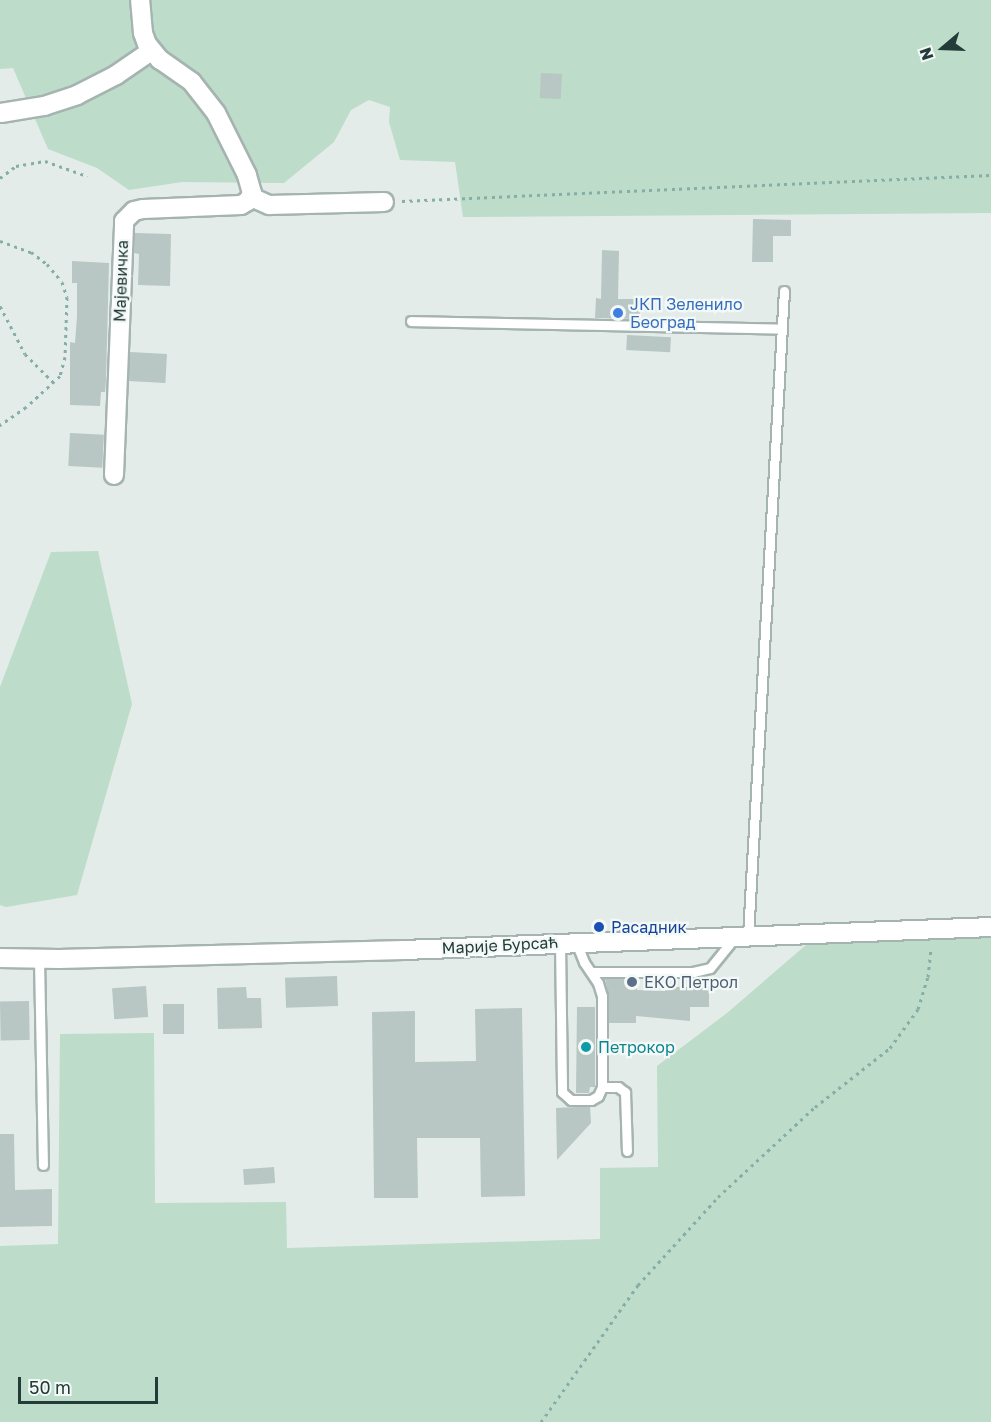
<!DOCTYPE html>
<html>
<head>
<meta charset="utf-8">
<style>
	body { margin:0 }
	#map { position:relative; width:991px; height:1422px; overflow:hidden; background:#e3ece9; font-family:"Golos Text",sans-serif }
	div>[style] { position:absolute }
	.green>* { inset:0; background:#bddcca }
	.building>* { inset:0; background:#b8c7c3; transform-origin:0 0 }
	.path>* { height:3px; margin-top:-1.5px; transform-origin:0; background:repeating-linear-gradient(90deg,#85aea7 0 3px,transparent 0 7.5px) }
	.roads { filter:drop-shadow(2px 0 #a6b4b1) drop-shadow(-2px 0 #a6b4b1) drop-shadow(0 2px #a6b4b1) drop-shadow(0 -2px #a6b4b1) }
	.lane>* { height:9px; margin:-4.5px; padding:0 4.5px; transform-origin:4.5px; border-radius:4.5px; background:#fff }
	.street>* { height:18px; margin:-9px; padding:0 9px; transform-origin:9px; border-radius:9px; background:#fff }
	.secondary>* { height:18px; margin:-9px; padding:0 9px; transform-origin:9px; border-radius:9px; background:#fff }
	.dots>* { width:16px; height:16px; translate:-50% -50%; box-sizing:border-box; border:3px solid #f3f9f7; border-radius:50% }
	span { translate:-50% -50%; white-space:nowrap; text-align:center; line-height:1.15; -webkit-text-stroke:4.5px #f3f9f7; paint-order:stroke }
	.street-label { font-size:16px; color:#243c39 }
	.shop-label { font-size:16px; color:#366cbe }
	.left { translate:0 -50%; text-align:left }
	.transit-label { font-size:16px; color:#164399 }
	.service-label { font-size:16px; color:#4e5e75 }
	.culture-label { font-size:16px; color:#0d838f }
	.north { position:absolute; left:913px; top:18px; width:60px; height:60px; -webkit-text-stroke:4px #f3f9f7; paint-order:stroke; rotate:251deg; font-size:16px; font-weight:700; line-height:24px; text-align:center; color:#243c39 }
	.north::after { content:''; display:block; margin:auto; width:21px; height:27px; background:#243c39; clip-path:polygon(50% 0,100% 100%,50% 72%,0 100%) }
	.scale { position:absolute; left:18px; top:1377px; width:140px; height:27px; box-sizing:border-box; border:3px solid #243c39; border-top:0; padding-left:8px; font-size:18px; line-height:21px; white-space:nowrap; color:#243c39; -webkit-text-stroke:4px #f3f9f7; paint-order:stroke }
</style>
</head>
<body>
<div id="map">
	<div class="green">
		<i style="clip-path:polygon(0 0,991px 0,991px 213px,463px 217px,455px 162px,400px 160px,389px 122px,390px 107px,369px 100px,351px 110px,334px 142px,284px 183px,182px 182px,129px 190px,97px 168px,48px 149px,13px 68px,0 69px)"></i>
		<i style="clip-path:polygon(98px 551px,132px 704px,77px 895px,6px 907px,0 905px,0 687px,51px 552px)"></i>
		<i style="clip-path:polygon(991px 927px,991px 1422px,0 1422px,0 1246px,58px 1244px,60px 1034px,154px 1033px,155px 1203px,286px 1202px,287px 1248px,600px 1239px,600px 1168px,658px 1167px,657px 1066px,727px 1013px,806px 945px,979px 937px)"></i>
	</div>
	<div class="building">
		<i style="left:541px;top:73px;width:21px;height:25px;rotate:3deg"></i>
		<i style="clip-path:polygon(753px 219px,791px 220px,791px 236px,773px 236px,773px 262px,752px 262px)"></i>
		<i style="clip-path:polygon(135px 233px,171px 234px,170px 286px,138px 285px,139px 254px,134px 253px)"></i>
		<i style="clip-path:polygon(602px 250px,619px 251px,618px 299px,640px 299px,640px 319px,595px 318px,596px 298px,601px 299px)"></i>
		<i style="clip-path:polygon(72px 261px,109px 263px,106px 380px,105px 392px,101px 392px,100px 406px,70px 405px,70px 342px,75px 343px,77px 316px,77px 283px,72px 283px)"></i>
		<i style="left:627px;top:335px;width:44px;height:15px;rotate:3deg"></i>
		<i style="left:130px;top:352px;width:37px;height:29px;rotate:3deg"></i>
		<i style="left:70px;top:433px;width:34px;height:33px;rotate:3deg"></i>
		<i style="left:337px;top:976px;width:30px;height:52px;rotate:88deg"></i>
		<i style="clip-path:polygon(605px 979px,637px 979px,637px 990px,665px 991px,665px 987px,709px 987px,709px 1007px,690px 1007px,690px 1021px,636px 1016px,636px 1023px,609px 1023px,609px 996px)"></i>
		<i style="left:146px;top:986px;width:31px;height:34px;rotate:86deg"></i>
		<i style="clip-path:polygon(246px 987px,247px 998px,261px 998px,262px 1028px,218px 1029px,217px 988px)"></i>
		<i style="left:29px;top:1001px;width:39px;height:29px;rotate:89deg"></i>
		<i style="left:163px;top:1004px;width:21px;height:30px"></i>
		<i style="clip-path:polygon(577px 1007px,595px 1007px,595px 1087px,590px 1087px,589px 1093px,576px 1093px)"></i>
		<i style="clip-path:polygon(522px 1008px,525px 1196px,481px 1197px,480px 1138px,417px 1138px,418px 1198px,374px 1198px,372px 1012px,415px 1011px,415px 1062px,476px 1061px,475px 1009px)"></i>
		<i style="clip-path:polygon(576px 1107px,590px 1107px,591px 1123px,557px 1160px,556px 1108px)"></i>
		<i style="clip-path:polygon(0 1134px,14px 1134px,15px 1190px,52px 1189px,52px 1226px,0 1227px)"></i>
		<i style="left:274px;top:1167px;width:16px;height:31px;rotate:86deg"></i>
	</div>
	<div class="path">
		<i style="left:0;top:178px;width:20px;rotate:-37deg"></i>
		<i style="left:16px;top:166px;width:29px;rotate:-10deg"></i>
		<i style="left:45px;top:161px;width:45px;rotate:19.7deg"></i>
		<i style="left:402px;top:201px;width:590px;rotate:-2.53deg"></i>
		<i style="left:0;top:241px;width:33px;rotate:20deg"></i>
		<i style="left:31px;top:252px;width:20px;rotate:37deg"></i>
		<i style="left:47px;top:264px;width:23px;rotate:50deg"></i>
		<i style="left:62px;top:282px;width:16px;rotate:72deg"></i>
		<i style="left:67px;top:297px;width:60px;rotate:91.9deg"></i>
		<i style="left:65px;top:357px;width:20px;rotate:105deg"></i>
		<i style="left:60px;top:376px;width:46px;rotate:137.6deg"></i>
		<i style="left:26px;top:407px;width:32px;rotate:145deg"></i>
		<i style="left:0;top:306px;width:54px;rotate:62.5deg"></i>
		<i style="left:25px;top:354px;width:40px;rotate:45deg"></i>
		<i style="left:541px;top:1422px;width:168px;rotate:-54.7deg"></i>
		<i style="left:638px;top:1285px;width:119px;rotate:-47.7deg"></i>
		<i style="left:718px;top:1197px;width:132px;rotate:-42.9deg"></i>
		<i style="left:815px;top:1107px;width:95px;rotate:-38.2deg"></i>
		<i style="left:890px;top:1048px;width:48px;rotate:-54.3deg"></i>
		<i style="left:918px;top:1009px;width:34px;rotate:-73deg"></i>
		<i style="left:928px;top:977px;width:29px;rotate:-84deg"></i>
	</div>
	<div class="roads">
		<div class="lane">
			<i style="left:411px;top:321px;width:371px;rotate:1.2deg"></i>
			<i style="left:748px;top:936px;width:646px;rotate:-86.81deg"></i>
			<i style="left:560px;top:943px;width:149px;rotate:89.2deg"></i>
			<i style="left:562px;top:1092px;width:12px;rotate:42deg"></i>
			<i style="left:571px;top:1100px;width:20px"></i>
			<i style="left:591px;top:1100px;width:8px;rotate:-30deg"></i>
			<i style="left:598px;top:1096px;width:10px;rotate:-66deg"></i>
			<i style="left:602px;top:1087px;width:91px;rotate:-90deg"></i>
			<i style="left:602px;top:996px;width:14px;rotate:-107deg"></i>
			<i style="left:598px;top:983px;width:25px;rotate:-124deg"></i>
			<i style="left:584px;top:962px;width:22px;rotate:-112deg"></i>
			<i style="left:39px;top:959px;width:206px;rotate:88.9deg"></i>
			<i style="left:592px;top:972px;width:101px"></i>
			<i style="left:693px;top:972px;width:17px;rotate:-13deg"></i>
			<i style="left:710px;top:968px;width:38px;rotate:-51deg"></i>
			<i style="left:602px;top:1087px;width:16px"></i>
			<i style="left:618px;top:1087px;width:9px;rotate:36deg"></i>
			<i style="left:625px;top:1092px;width:59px;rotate:88.1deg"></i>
		</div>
		<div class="street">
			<i style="left:1px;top:113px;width:44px;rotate:-9.2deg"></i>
			<i style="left:44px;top:106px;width:35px;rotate:-18deg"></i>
			<i style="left:77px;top:95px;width:44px;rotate:-27.1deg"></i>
			<i style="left:116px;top:75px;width:42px;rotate:-34.4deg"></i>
			<i style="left:251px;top:197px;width:20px;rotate:24deg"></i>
			<i style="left:269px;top:205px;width:115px;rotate:-1.5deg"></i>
			<i style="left:114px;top:475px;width:254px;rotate:-87.7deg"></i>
			<i style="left:124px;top:221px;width:14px;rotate:-45deg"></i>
			<i style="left:134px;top:211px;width:9px;rotate:-13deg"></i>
			<i style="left:143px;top:209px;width:98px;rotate:-2.3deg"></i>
			<i style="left:241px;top:205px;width:8px;rotate:-30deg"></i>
			<i style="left:248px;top:201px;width:9px;rotate:-63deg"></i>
			<i style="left:252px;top:193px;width:19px;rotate:-106deg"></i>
			<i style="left:247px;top:175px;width:69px;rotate:-116.6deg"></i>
			<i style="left:216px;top:113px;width:39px;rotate:-128deg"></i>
			<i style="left:192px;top:82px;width:39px;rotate:-145deg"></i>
			<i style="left:160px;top:60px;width:21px;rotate:-129deg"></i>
			<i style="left:147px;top:44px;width:12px;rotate:-110deg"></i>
			<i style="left:143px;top:33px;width:33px;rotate:-95deg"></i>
		</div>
		<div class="secondary">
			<i style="left:0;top:958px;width:59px;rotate:1deg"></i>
			<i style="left:59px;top:959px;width:345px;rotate:-1.5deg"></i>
			<i style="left:404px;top:950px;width:587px;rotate:-2.24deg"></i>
		</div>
	</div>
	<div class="dots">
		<i style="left:618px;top:313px;background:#3f7fe0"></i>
		<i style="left:599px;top:927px;background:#1a4fb4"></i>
		<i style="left:632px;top:982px;background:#5c6f8a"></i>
		<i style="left:586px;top:1047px;background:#0f9aa8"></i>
	</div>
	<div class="street-label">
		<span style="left:121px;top:281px;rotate:-88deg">Мајевичка</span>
		<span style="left:500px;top:945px;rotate:-3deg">Марије Бурсаћ</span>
	</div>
	<div class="shop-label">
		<span class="left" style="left:630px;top:313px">ЈКП Зеленило<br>Београд</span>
	</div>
	<div class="transit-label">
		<span class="left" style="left:611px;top:927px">Расадник</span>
	</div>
	<div class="service-label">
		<span class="left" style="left:644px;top:982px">ЕКО Петрол</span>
	</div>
	<div class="culture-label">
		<span class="left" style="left:598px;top:1047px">Петрокор</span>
	</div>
	<div class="north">N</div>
	<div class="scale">50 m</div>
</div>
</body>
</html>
